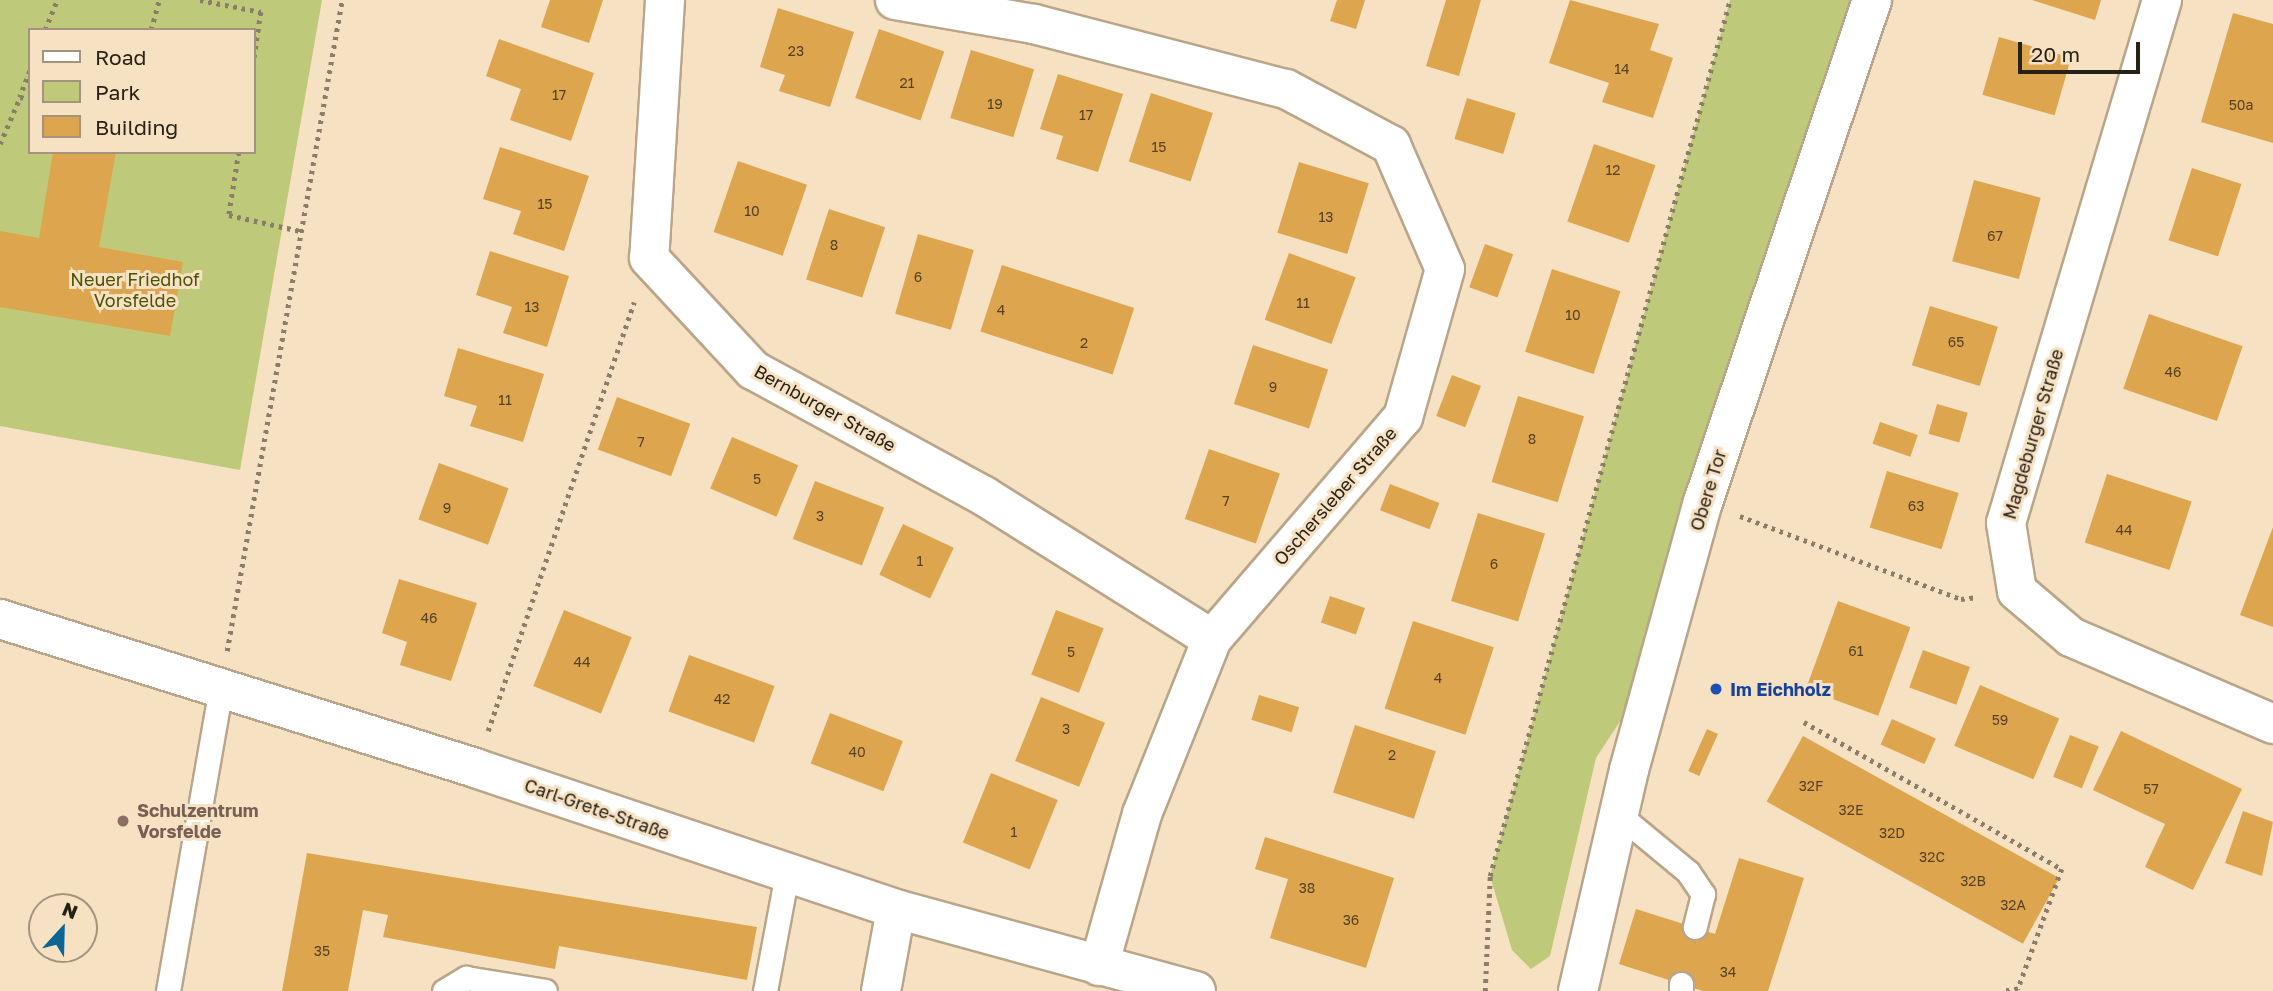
<!DOCTYPE html>
<html>
<head>
<meta charset="utf-8">
<style>
	body { margin:0 }
	#map { position:relative; width:2273px; height:991px; overflow:hidden; background:#f6e1c3; font-family:"Golos Text",sans-serif }
	div>[style] { position:absolute }
	.green>* { inset:0; background:#beca7a }
	.building>* { inset:0; background:#dda54d; transform-origin:0 0 }
	.path>* { height:4.5px; margin-top:-2.25px; transform-origin:0; background:repeating-linear-gradient(90deg,#8b7d69 0 3.5px,transparent 0 8.5px) }
	.roads { filter:drop-shadow(2px 0 #b9a589) drop-shadow(-2px 0 #b9a589) drop-shadow(0 2px #b9a589) drop-shadow(0 -2px #b9a589) }
	.service>* { height:23px; margin:-11.5px; padding:0 11.5px; transform-origin:11.5px; border-radius:11.5px; background:#fff }
	.minor>* { height:38px; margin:-19px; padding:0 19px; transform-origin:19px; border-radius:19px; background:#fff }
	.dots>* { width:19px; height:19px; translate:-50% -50%; box-sizing:border-box; border:4px solid #f6e1c3; border-radius:50% }
	span { translate:-50% -50%; white-space:nowrap; text-align:center; line-height:1.15; -webkit-text-stroke:6px #f6e1c3; paint-order:stroke }
	.number-label { font-size:14px; color:#554224 }
	.number-label span { -webkit-text-stroke-width:0 }
	.park-label { font-size:18px; color:#4b5307 }
	.street-label { font-size:18px; color:#282116 }
	.transit-label { font-size:18px; color:#164399; font-weight:700 }
	.left { translate:0 -50%; text-align:left }
	.education-label { font-size:18px; color:#785e54; font-weight:700 }
	.legend { position:absolute; left:28px; top:28px; width:228px; height:126px; box-sizing:border-box; background:#f6e1c3; border:2px solid #a4947e; margin:0; padding:9px 12px; list-style:none; font-size:21px; color:#282116 }
	.legend li { display:flex; align-items:center; gap:14px; height:35px }
	.legend b { width:35px; border:2px solid #a4947e }
	.north { position:absolute; left:28px; top:893px; width:70px; height:70px; box-sizing:border-box; background:#f6e1c3; border:2px solid #a4947e; border-radius:50%; rotate:22deg; font-size:19px; font-weight:700; line-height:28px; text-align:center; color:#282116 }
	.north::after { content:''; display:block; margin:auto; width:24px; height:32px; background:#0b6595; clip-path:polygon(50% 0,100% 100%,50% 72%,0 100%) }
	.scale { position:absolute; left:2018px; top:42px; width:122px; height:32px; box-sizing:border-box; border:4px solid #282116; border-top:0; padding-left:9px; font-size:21px; line-height:24px; white-space:nowrap; color:#282116; -webkit-text-stroke:5px #f6e1c3; paint-order:stroke }
</style>
</head>
<body>
<div id="map">
	<div class="green">
		<i style="clip-path:polygon(evenodd,0 0,322px 0,240px 470px,0 426px,0 0,30px 30px,254px 30px,254px 152px,30px 152px,30px 30px)"></i>
		<i style="clip-path:polygon(1730px 0,1872px 0,1657px 665px,1596px 758px,1550px 956px,1531px 969px,1512px 950px,1490px 876px)"></i>
	</div>
	<div class="building">
		<i style="clip-path:polygon(550px 0,603px 0,589px 43px,541px 27px)"></i>
		<i style="clip-path:polygon(1337px 0,1365px 0,1356px 29px,1330px 21px)"></i>
		<i style="clip-path:polygon(1446px 0,1481px 0,1459px 76px,1426px 66px)"></i>
		<i style="clip-path:polygon(1570px 0,1659px 24px,1650px 50px,1673px 58px,1653px 118px,1602px 102px,1609px 83px,1549px 63px)"></i>
		<i style="clip-path:polygon(2032px 0,2101px 0,2095px 20px)"></i>
		<i style="clip-path:polygon(778px 8px,854px 32px,830px 107px,779px 91px,785px 75px,760px 67px)"></i>
		<i style="clip-path:polygon(2233px 13px,2273px 24px,2273px 143px,2201px 122px)"></i>
		<i style="left:879px;top:29px;width:69px;height:73px;rotate:19deg"></i>
		<i style="left:1999px;top:37px;width:75px;height:60px;rotate:16deg"></i>
		<i style="clip-path:polygon(499px 39px,594px 73px,571px 141px,510px 120px,521px 89px,486px 76px)"></i>
		<i style="left:971px;top:50px;width:66px;height:71px;rotate:17deg"></i>
		<i style="clip-path:polygon(1058px 74px,1123px 94px,1098px 172px,1056px 159px,1063px 136px,1040px 129px)"></i>
		<i style="left:1151px;top:93px;width:65px;height:72px;rotate:18deg"></i>
		<i style="left:1467px;top:98px;width:51px;height:43px;rotate:17deg"></i>
		<i style="left:1594px;top:144px;width:65px;height:82px;rotate:19deg"></i>
		<i style="clip-path:polygon(500px 147px,589px 176px,564px 251px,513px 234px,521px 211px,483px 199px)"></i>
		<i style="clip-path:polygon(53px 152px,116px 152px,99px 247px,183px 262px,170px 336px,0 307px,0 231px,39px 238px)"></i>
		<i style="left:738px;top:161px;width:73px;height:75px;rotate:19deg"></i>
		<i style="left:1299px;top:162px;width:73px;height:74px;rotate:17deg"></i>
		<i style="left:2192px;top:168px;width:52px;height:76px;rotate:18deg"></i>
		<i style="left:1974px;top:180px;width:69px;height:84px;rotate:15deg"></i>
		<i style="left:829px;top:209px;width:59px;height:74px;rotate:18deg"></i>
		<i style="left:918px;top:234px;width:58px;height:83px;rotate:16deg"></i>
		<i style="left:1485px;top:244px;width:30px;height:46px;rotate:20deg"></i>
		<i style="clip-path:polygon(490px 251px,569px 276px,547px 347px,503px 333px,512px 307px,476px 295px)"></i>
		<i style="left:1289px;top:253px;width:71px;height:71px;rotate:20deg"></i>
		<i style="left:1002px;top:265px;width:139px;height:70px;rotate:18deg"></i>
		<i style="left:1552px;top:269px;width:72px;height:87px;rotate:18deg"></i>
		<i style="left:1930px;top:306px;width:71px;height:62px;rotate:17deg"></i>
		<i style="left:2149px;top:314px;width:99px;height:79px;rotate:19deg"></i>
		<i style="left:1253px;top:345px;width:79px;height:62px;rotate:18deg"></i>
		<i style="clip-path:polygon(458px 348px,544px 374px,523px 442px,470px 426px,477px 406px,444px 396px)"></i>
		<i style="left:1452px;top:375px;width:31px;height:44px;rotate:21deg"></i>
		<i style="left:1518px;top:396px;width:69px;height:90px;rotate:17deg"></i>
		<i style="left:617px;top:397px;width:78px;height:56px;rotate:20deg"></i>
		<i style="left:1937px;top:404px;width:32px;height:31px;rotate:16deg"></i>
		<i style="left:1880px;top:422px;width:40px;height:23px;rotate:19deg"></i>
		<i style="left:732px;top:437px;width:72px;height:56px;rotate:23deg"></i>
		<i style="left:1209px;top:449px;width:75px;height:74px;rotate:19deg"></i>
		<i style="left:439px;top:463px;width:74px;height:60px;rotate:20deg"></i>
		<i style="left:1887px;top:471px;width:75px;height:59px;rotate:17deg"></i>
		<i style="left:2107px;top:474px;width:89px;height:72px;rotate:18deg"></i>
		<i style="left:815px;top:481px;width:74px;height:62px;rotate:21deg"></i>
		<i style="left:1390px;top:484px;width:53px;height:28px;rotate:21deg"></i>
		<i style="left:1478px;top:513px;width:70px;height:92px;rotate:17deg"></i>
		<i style="left:903px;top:524px;width:56px;height:56px;rotate:25deg"></i>
		<i style="clip-path:polygon(2273px 527px,2273px 627px,2240px 615px)"></i>
		<i style="clip-path:polygon(399px 579px,477px 603px,451px 681px,400px 665px,407px 642px,382px 633px)"></i>
		<i style="left:1330px;top:596px;width:37px;height:28px;rotate:19deg"></i>
		<i style="left:1838px;top:601px;width:77px;height:94px;rotate:20deg"></i>
		<i style="left:564px;top:610px;width:73px;height:82px;rotate:22deg"></i>
		<i style="left:1056px;top:610px;width:51px;height:69px;rotate:21deg"></i>
		<i style="left:1413px;top:621px;width:85px;height:92px;rotate:18deg"></i>
		<i style="left:1923px;top:650px;width:50px;height:40px;rotate:20deg"></i>
		<i style="left:689px;top:655px;width:91px;height:60px;rotate:20deg"></i>
		<i style="left:1980px;top:685px;width:86px;height:66px;rotate:23deg"></i>
		<i style="left:1259px;top:695px;width:42px;height:26px;rotate:17deg"></i>
		<i style="left:1041px;top:697px;width:69px;height:69px;rotate:22deg"></i>
		<i style="left:830px;top:713px;width:78px;height:54px;rotate:21deg"></i>
		<i style="left:1892px;top:719px;width:48px;height:28px;rotate:24deg"></i>
		<i style="left:1355px;top:725px;width:85px;height:71px;rotate:18deg"></i>
		<i style="left:1707px;top:729px;width:12px;height:46px;rotate:24deg"></i>
		<i style="clip-path:polygon(2121px 731px,2242px 789px,2193px 890px,2145px 867px,2165px 824px,2093px 790px)"></i>
		<i style="left:2070px;top:735px;width:31px;height:45px;rotate:22deg"></i>
		<i style="left:1803px;top:736px;width:293px;height:75px;rotate:29deg"></i>
		<i style="left:991px;top:773px;width:72px;height:75px;rotate:22deg"></i>
		<i style="clip-path:polygon(2243px 811px,2273px 822px,2262px 876px,2225px 863px)"></i>
		<i style="clip-path:polygon(1265px 837px,1394px 878px,1366px 968px,1270px 938px,1288px 879px,1255px 869px)"></i>
		<i style="clip-path:polygon(307px 853px,757px 927px,747px 980px,559px 946px,555px 969px,383px 937px,388px 915px,363px 910px,348px 991px,282px 991px)"></i>
		<i style="clip-path:polygon(1739px 858px,1804px 878px,1768px 991px,1703px 991px,1619px 964px,1636px 909px,1715px 934px)"></i>
	</div>
	<div class="path">
		<i style="left:200px;top:0;width:62px;rotate:11.1deg"></i>
		<i style="left:261px;top:12px;width:49px;rotate:98.3deg"></i>
		<i style="left:45px;top:30px;width:32px;rotate:-68deg"></i>
		<i style="left:151px;top:30px;width:31px;rotate:-75deg"></i>
		<i style="left:30px;top:71px;width:28px;rotate:111deg"></i>
		<i style="left:20px;top:97px;width:10px;rotate:11deg"></i>
		<i style="left:0;top:144px;width:51px;rotate:-66.9deg"></i>
		<i style="left:239px;top:152px;width:64px;rotate:99deg"></i>
		<i style="left:229px;top:215px;width:73px;rotate:12.7deg"></i>
		<i style="left:1740px;top:516px;width:236px;rotate:20.6deg"></i>
		<i style="left:1961px;top:599px;width:17px;rotate:-7deg"></i>
		<i style="left:227px;top:651px;width:661px;rotate:-79.98deg"></i>
		<i style="left:1804px;top:722px;width:297px;rotate:29.7deg"></i>
		<i style="left:2062px;top:869px;width:128px;rotate:110.1deg"></i>
		<i style="left:2018px;top:989px;width:13px;rotate:171deg"></i>
		<i style="left:488px;top:731px;width:453px;rotate:-71.2deg"></i>
		<i style="left:1485px;top:991px;width:115px;rotate:-87.5deg"></i>
		<i style="left:1490px;top:876px;width:908px;rotate:-74.68deg"></i>
	</div>
	<div class="roads">
		<div class="service">
			<i style="left:1618px;top:814px;width:91px;rotate:39.6deg"></i>
			<i style="left:1688px;top:872px;width:27px;rotate:56deg"></i>
			<i style="left:1703px;top:894px;width:34px;rotate:104deg"></i>
			<i style="left:168px;top:991px;width:309px;rotate:-80.1deg"></i>
			<i style="left:444px;top:991px;width:26px;rotate:-31deg"></i>
			<i style="left:466px;top:978px;width:80px;rotate:9.3deg"></i>
			<i style="left:765px;top:991px;width:119px;rotate:-79.4deg"></i>
			<i style="left:1681px;top:991px;width:7px;rotate:-90deg"></i>
		</div>
		<div class="minor">
			<i style="left:665px;top:0;width:258px;rotate:93.5deg"></i>
			<i style="left:649px;top:258px;width:153px;rotate:47.1deg"></i>
			<i style="left:753px;top:370px;width:263px;rotate:28.6deg"></i>
			<i style="left:984px;top:496px;width:269px;rotate:32.1deg"></i>
			<i style="left:895px;top:0;width:141px;rotate:9.8deg"></i>
			<i style="left:1034px;top:24px;width:260px;rotate:14.5deg"></i>
			<i style="left:1286px;top:89px;width:119px;rotate:28.1deg"></i>
			<i style="left:1391px;top:145px;width:135px;rotate:66.5deg"></i>
			<i style="left:1445px;top:269px;width:154px;rotate:105.8deg"></i>
			<i style="left:1403px;top:417px;width:293px;rotate:130.7deg"></i>
			<i style="left:1212px;top:639px;width:188px;rotate:111.8deg"></i>
			<i style="left:1142px;top:814px;width:158px;rotate:105.8deg"></i>
			<i style="left:2162px;top:0;width:546px;rotate:106.61deg"></i>
			<i style="left:2006px;top:523px;width:69px;rotate:80.8deg"></i>
			<i style="left:2017px;top:591px;width:71px;rotate:40.4deg"></i>
			<i style="left:2071px;top:637px;width:220px;rotate:23.3deg"></i>
			<i style="left:0;top:619px;width:498px;rotate:17.4deg"></i>
			<i style="left:475px;top:768px;width:444px;rotate:18.5deg"></i>
			<i style="left:896px;top:909px;width:311px;rotate:15.3deg"></i>
			<i style="left:881px;top:991px;width:83px;rotate:-79.6deg"></i>
			<i style="left:1578px;top:991px;width:227px;rotate:-77deg"></i>
			<i style="left:1629px;top:770px;width:278px;rotate:-74.6deg"></i>
			<i style="left:1703px;top:502px;width:530px;rotate:-71.39deg"></i>
		</div>
	</div>
	<div class="dots">
		<i style="left:1716px;top:689px;background:#1a4fb4"></i>
		<i style="left:123px;top:821px;background:#8d6e63"></i>
	</div>
	<div class="number-label">
		<span style="left:796px;top:51px">23</span>
		<span style="left:1622px;top:69px">14</span>
		<span style="left:907px;top:83px">21</span>
		<span style="left:559px;top:95px">17</span>
		<span style="left:995px;top:104px">19</span>
		<span style="left:2241px;top:105px">50a</span>
		<span style="left:1086px;top:115px">17</span>
		<span style="left:1159px;top:147px">15</span>
		<span style="left:1613px;top:170px">12</span>
		<span style="left:545px;top:204px">15</span>
		<span style="left:752px;top:211px">10</span>
		<span style="left:1326px;top:217px">13</span>
		<span style="left:1995px;top:236px">67</span>
		<span style="left:834px;top:245px">8</span>
		<span style="left:918px;top:277px">6</span>
		<span style="left:1303px;top:303px">11</span>
		<span style="left:532px;top:307px">13</span>
		<span style="left:1001px;top:310px">4</span>
		<span style="left:1573px;top:315px">10</span>
		<span style="left:1956px;top:342px">65</span>
		<span style="left:1084px;top:343px">2</span>
		<span style="left:2173px;top:372px">46</span>
		<span style="left:1273px;top:387px">9</span>
		<span style="left:505px;top:400px">11</span>
		<span style="left:1532px;top:439px">8</span>
		<span style="left:641px;top:442px">7</span>
		<span style="left:757px;top:479px">5</span>
		<span style="left:1226px;top:501px">7</span>
		<span style="left:1916px;top:506px">63</span>
		<span style="left:447px;top:508px">9</span>
		<span style="left:820px;top:516px">3</span>
		<span style="left:2124px;top:530px">44</span>
		<span style="left:920px;top:561px">1</span>
		<span style="left:1494px;top:564px">6</span>
		<span style="left:429px;top:618px">46</span>
		<span style="left:1856px;top:651px">61</span>
		<span style="left:1071px;top:652px">5</span>
		<span style="left:582px;top:662px">44</span>
		<span style="left:1438px;top:678px">4</span>
		<span style="left:722px;top:699px">42</span>
		<span style="left:2000px;top:720px">59</span>
		<span style="left:1066px;top:729px">3</span>
		<span style="left:857px;top:752px">40</span>
		<span style="left:1392px;top:755px">2</span>
		<span style="left:1811px;top:786px">32F</span>
		<span style="left:2151px;top:789px">57</span>
		<span style="left:1851px;top:810px">32E</span>
		<span style="left:1014px;top:832px">1</span>
		<span style="left:1892px;top:833px">32D</span>
		<span style="left:1932px;top:857px">32C</span>
		<span style="left:1973px;top:881px">32B</span>
		<span style="left:1307px;top:888px">38</span>
		<span style="left:2013px;top:905px">32A</span>
		<span style="left:1351px;top:920px">36</span>
		<span style="left:322px;top:951px">35</span>
		<span style="left:1728px;top:972px">34</span>
	</div>
	<div class="park-label">
		<span style="left:135px;top:290px">Neuer Friedhof<br>Vorsfelde</span>
	</div>
	<div class="street-label">
		<span style="left:825px;top:408px;rotate:29deg">Bernburger Straße</span>
		<span style="left:2033px;top:434px;rotate:-74deg">Magdeburger Straße</span>
		<span style="left:1708px;top:490px;rotate:-73deg">Obere Tor</span>
		<span style="left:1335px;top:496px;rotate:-49deg">Oschersleber Straße</span>
		<span style="left:597px;top:809px;rotate:19deg">Carl-Grete-Straße</span>
	</div>
	<div class="transit-label">
		<span class="left" style="left:1730px;top:689px">Im Eichholz</span>
	</div>
	<div class="education-label">
		<span class="left" style="left:137px;top:821px">Schulzentrum<br>Vorsfelde</span>
	</div>
	<ul class="legend">
	<li><b style="height:9px;background:#fff"></b>Road</li>
	<li><b style="height:19px;background:#beca7a"></b>Park</li>
	<li><b style="height:19px;background:#dda54d"></b>Building</li>
	</ul>
	<div class="north">N</div>
	<div class="scale">20 m</div>
</div>
</body>
</html>
